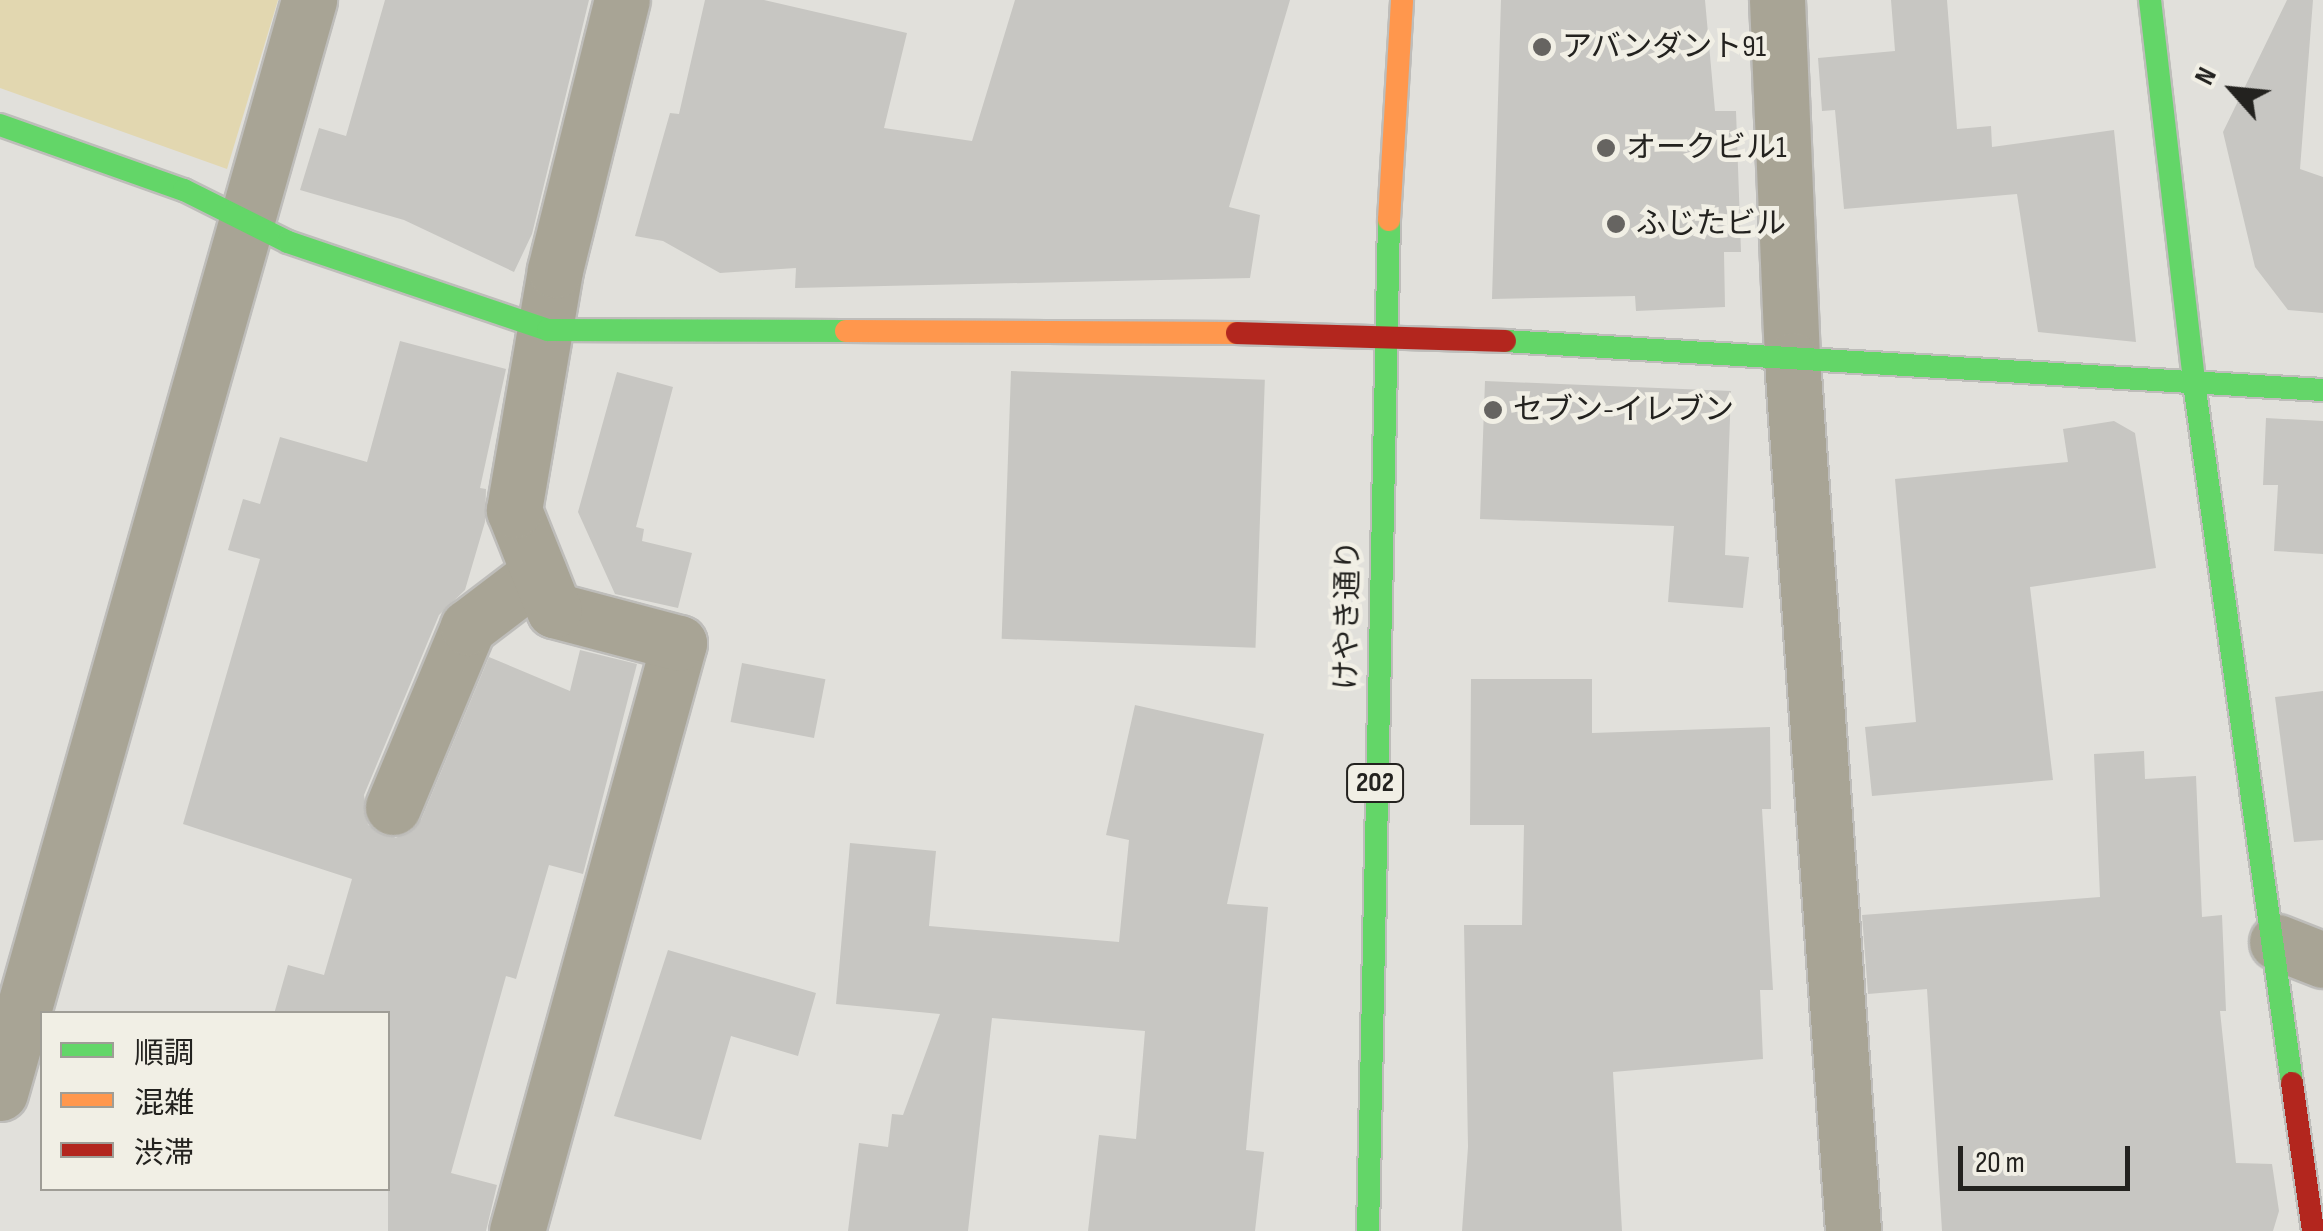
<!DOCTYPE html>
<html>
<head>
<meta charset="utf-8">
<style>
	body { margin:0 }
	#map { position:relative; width:2323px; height:1231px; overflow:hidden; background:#e1e0db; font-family:"Sofia Sans Condensed","Noto Sans JP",sans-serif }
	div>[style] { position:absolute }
	.green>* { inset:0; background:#e2d7b0 }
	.building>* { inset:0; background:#c7c6c2; transform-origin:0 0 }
	.roads { filter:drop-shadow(2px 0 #bebdba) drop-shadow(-2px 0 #bebdba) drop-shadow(0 2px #bebdba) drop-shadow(0 -2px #bebdba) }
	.street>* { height:55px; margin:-27.5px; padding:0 27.5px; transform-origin:27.5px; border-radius:27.5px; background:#a8a495 }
	.fast>* { height:22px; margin:-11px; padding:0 11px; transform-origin:11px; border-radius:11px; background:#63d668 }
	.slow>* { height:22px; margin:-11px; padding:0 11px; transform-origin:11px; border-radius:11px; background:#ff974d }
	.jam>* { height:22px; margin:-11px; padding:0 11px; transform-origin:11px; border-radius:11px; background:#b3261e }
	.dots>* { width:28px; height:28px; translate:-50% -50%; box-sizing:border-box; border:5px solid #f1efe5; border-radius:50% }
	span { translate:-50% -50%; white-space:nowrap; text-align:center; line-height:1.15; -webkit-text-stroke:9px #f1efe5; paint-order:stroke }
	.shield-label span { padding:2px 8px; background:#f1efe5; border:2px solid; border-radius:8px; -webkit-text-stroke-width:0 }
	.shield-label { font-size:28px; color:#23221f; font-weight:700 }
	.poi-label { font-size:30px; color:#23221f }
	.left { translate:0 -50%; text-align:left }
	.street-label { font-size:30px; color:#23221f }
	.legend { position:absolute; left:40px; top:1011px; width:350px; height:180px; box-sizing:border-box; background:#f1efe5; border:2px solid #9f9d96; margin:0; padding:12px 18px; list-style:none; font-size:30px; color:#23221f }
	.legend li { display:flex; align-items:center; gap:20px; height:50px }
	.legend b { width:50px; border:2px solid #9f9d96 }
	.north { position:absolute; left:2183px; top:40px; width:100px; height:100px; -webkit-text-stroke:8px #f1efe5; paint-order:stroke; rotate:297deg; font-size:28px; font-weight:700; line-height:40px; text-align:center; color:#23221f }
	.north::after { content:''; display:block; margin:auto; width:35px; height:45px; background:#23221f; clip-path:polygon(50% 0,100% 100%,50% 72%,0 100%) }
	.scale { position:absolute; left:1958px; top:1146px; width:172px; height:45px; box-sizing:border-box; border:5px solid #23221f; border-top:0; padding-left:12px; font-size:30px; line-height:35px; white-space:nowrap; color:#23221f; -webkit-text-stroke:8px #f1efe5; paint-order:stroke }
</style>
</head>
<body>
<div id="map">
	<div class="green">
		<i style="clip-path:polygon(0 0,278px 0,227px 169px,0 88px)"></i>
	</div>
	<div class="building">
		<i style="clip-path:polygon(385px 0,589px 0,532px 234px,514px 272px,404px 220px,300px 190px,319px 128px,346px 136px)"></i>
		<i style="clip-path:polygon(705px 0,764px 0,907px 33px,884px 128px,972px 141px,1015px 0,1290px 0,1229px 207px,1260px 215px,1250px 278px,795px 288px,796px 268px,720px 273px,663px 241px,635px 236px,670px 113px,679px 114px)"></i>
		<i style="clip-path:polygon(1501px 0,1705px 0,1715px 111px,1736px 111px,1741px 252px,1724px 252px,1725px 307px,1636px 311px,1635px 296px,1492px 299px)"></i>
		<i style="clip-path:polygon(1891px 0,1947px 0,1957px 129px,1991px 126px,1992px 147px,2114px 130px,2136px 342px,2038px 332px,2017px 194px,1844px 209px,1835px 110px,1822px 111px,1818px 58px,1895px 51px)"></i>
		<i style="clip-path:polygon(2287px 0,2313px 0,2300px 169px,2323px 177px,2323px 313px,2288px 310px,2255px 267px,2223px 132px)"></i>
		<i style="clip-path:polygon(400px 341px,506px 369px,480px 488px,486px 489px,485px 522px,465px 590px,439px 615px,364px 795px,368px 825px,396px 838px,421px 820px,489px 657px,570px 691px,580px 650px,637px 664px,583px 874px,549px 865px,516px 979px,506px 976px,451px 1173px,497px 1185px,486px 1231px,388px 1231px,388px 1014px,274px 1014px,288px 965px,324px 975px,352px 879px,183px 824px,260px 559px,228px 550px,243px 499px,260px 504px,280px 437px,367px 462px)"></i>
		<i style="left:1011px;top:371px;width:254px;height:268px;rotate:2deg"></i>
		<i style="clip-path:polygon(617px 372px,673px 387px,636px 527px,644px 529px,642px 541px,692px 553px,678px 608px,615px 594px,578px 512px)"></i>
		<i style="clip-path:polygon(1485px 381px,1731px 391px,1725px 555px,1749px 557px,1743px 608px,1668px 602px,1674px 526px,1480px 519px)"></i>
		<i style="clip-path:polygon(2266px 418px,2323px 421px,2323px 554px,2274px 551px,2278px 485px,2263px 485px)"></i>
		<i style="clip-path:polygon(2114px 421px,2135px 433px,2156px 568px,2030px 587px,2053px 780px,1872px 796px,1865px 727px,1916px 722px,1895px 479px,2068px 462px,2063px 429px)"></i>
		<i style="left:742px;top:663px;width:85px;height:60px;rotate:11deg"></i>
		<i style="clip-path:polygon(1471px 679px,1592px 679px,1592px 733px,1770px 727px,1771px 809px,1762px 809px,1773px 990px,1760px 990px,1763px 1059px,1613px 1072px,1622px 1231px,1462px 1231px,1468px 1147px,1464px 925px,1522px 925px,1524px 825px,1470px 825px)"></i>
		<i style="clip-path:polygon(2323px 691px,2323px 840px,2294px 842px,2275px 697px)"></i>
		<i style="clip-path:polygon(1135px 705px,1264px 734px,1227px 904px,1268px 907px,1246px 1150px,1264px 1152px,1255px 1231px,1088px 1231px,1099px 1135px,1136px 1139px,1145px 1031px,992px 1018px,968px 1231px,848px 1231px,859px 1143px,888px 1147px,892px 1114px,903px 1115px,940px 1014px,836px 1004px,850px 843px,936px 851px,929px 926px,1119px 942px,1129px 840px,1106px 835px)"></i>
		<i style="clip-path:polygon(2144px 751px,2145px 779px,2196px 776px,2202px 917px,2222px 915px,2226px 1011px,2220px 1011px,2236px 1163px,2272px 1164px,2279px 1211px,2273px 1231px,1942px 1231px,1927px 989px,1868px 994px,1862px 915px,2100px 897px,2094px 754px)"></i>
		<i style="clip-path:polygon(668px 950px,816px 993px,798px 1056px,731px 1036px,701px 1140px,614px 1116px)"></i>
	</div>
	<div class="roads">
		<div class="street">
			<i style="left:1777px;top:0;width:360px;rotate:87.6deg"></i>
			<i style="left:1792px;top:360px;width:873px;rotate:85.99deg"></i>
			<i style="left:393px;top:807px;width:195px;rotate:-67.4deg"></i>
			<i style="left:468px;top:627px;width:89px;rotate:-37.3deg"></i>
			<i style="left:2277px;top:942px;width:49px;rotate:21.4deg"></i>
			<i style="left:0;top:1093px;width:1136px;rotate:-74.21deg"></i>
			<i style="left:517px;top:1231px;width:610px;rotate:-74.6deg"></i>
			<i style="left:679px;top:643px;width:129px;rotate:-165.2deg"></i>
			<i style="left:554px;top:610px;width:108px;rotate:-111.8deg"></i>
			<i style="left:514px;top:510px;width:243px;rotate:-80.3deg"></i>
			<i style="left:555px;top:270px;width:278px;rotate:-76.1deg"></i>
		</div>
		<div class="fast">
			<i style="left:2150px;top:0;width:386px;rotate:83.4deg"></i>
			<i style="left:2194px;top:383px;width:707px;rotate:82.03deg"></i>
			<i style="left:0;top:125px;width:195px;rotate:19.5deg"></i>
			<i style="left:184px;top:190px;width:116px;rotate:26.6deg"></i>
			<i style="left:288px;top:242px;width:274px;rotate:18.7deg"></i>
			<i style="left:548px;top:330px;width:298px;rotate:0.2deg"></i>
			<i style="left:1505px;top:341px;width:819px;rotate:3.43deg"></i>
			<i style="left:1368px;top:1231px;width:1011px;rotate:-88.81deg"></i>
		</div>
		<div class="slow">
			<i style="left:1389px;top:220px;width:220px;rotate:-86.6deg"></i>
			<i style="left:846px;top:331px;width:391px;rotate:0.3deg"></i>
		</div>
		<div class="jam">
			<i style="left:1237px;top:333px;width:268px;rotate:1.7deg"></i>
			<i style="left:2292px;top:1083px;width:149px;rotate:81.9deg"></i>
		</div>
	</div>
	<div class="dots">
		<i style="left:1542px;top:47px;background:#666461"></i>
		<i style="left:1606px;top:148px;background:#666461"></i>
		<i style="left:1616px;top:224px;background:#666461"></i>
		<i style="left:1493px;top:410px;background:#666461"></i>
	</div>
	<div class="shield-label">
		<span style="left:1375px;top:783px">202</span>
	</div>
	<div class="poi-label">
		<span class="left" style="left:1562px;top:47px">アバンダント91</span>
		<span class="left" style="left:1626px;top:148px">オークビル1</span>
		<span class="left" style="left:1636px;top:224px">ふじたビル</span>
		<span class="left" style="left:1513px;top:410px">セブン-イレブン</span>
	</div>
	<div class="street-label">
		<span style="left:1348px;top:615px;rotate:-89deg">けやき通り</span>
	</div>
	<ul class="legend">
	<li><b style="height:12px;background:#63d668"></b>順調</li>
	<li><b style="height:12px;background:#ff974d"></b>混雑</li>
	<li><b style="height:12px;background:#b3261e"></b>渋滞</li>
	</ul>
	<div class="north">N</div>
	<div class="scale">20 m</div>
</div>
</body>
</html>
